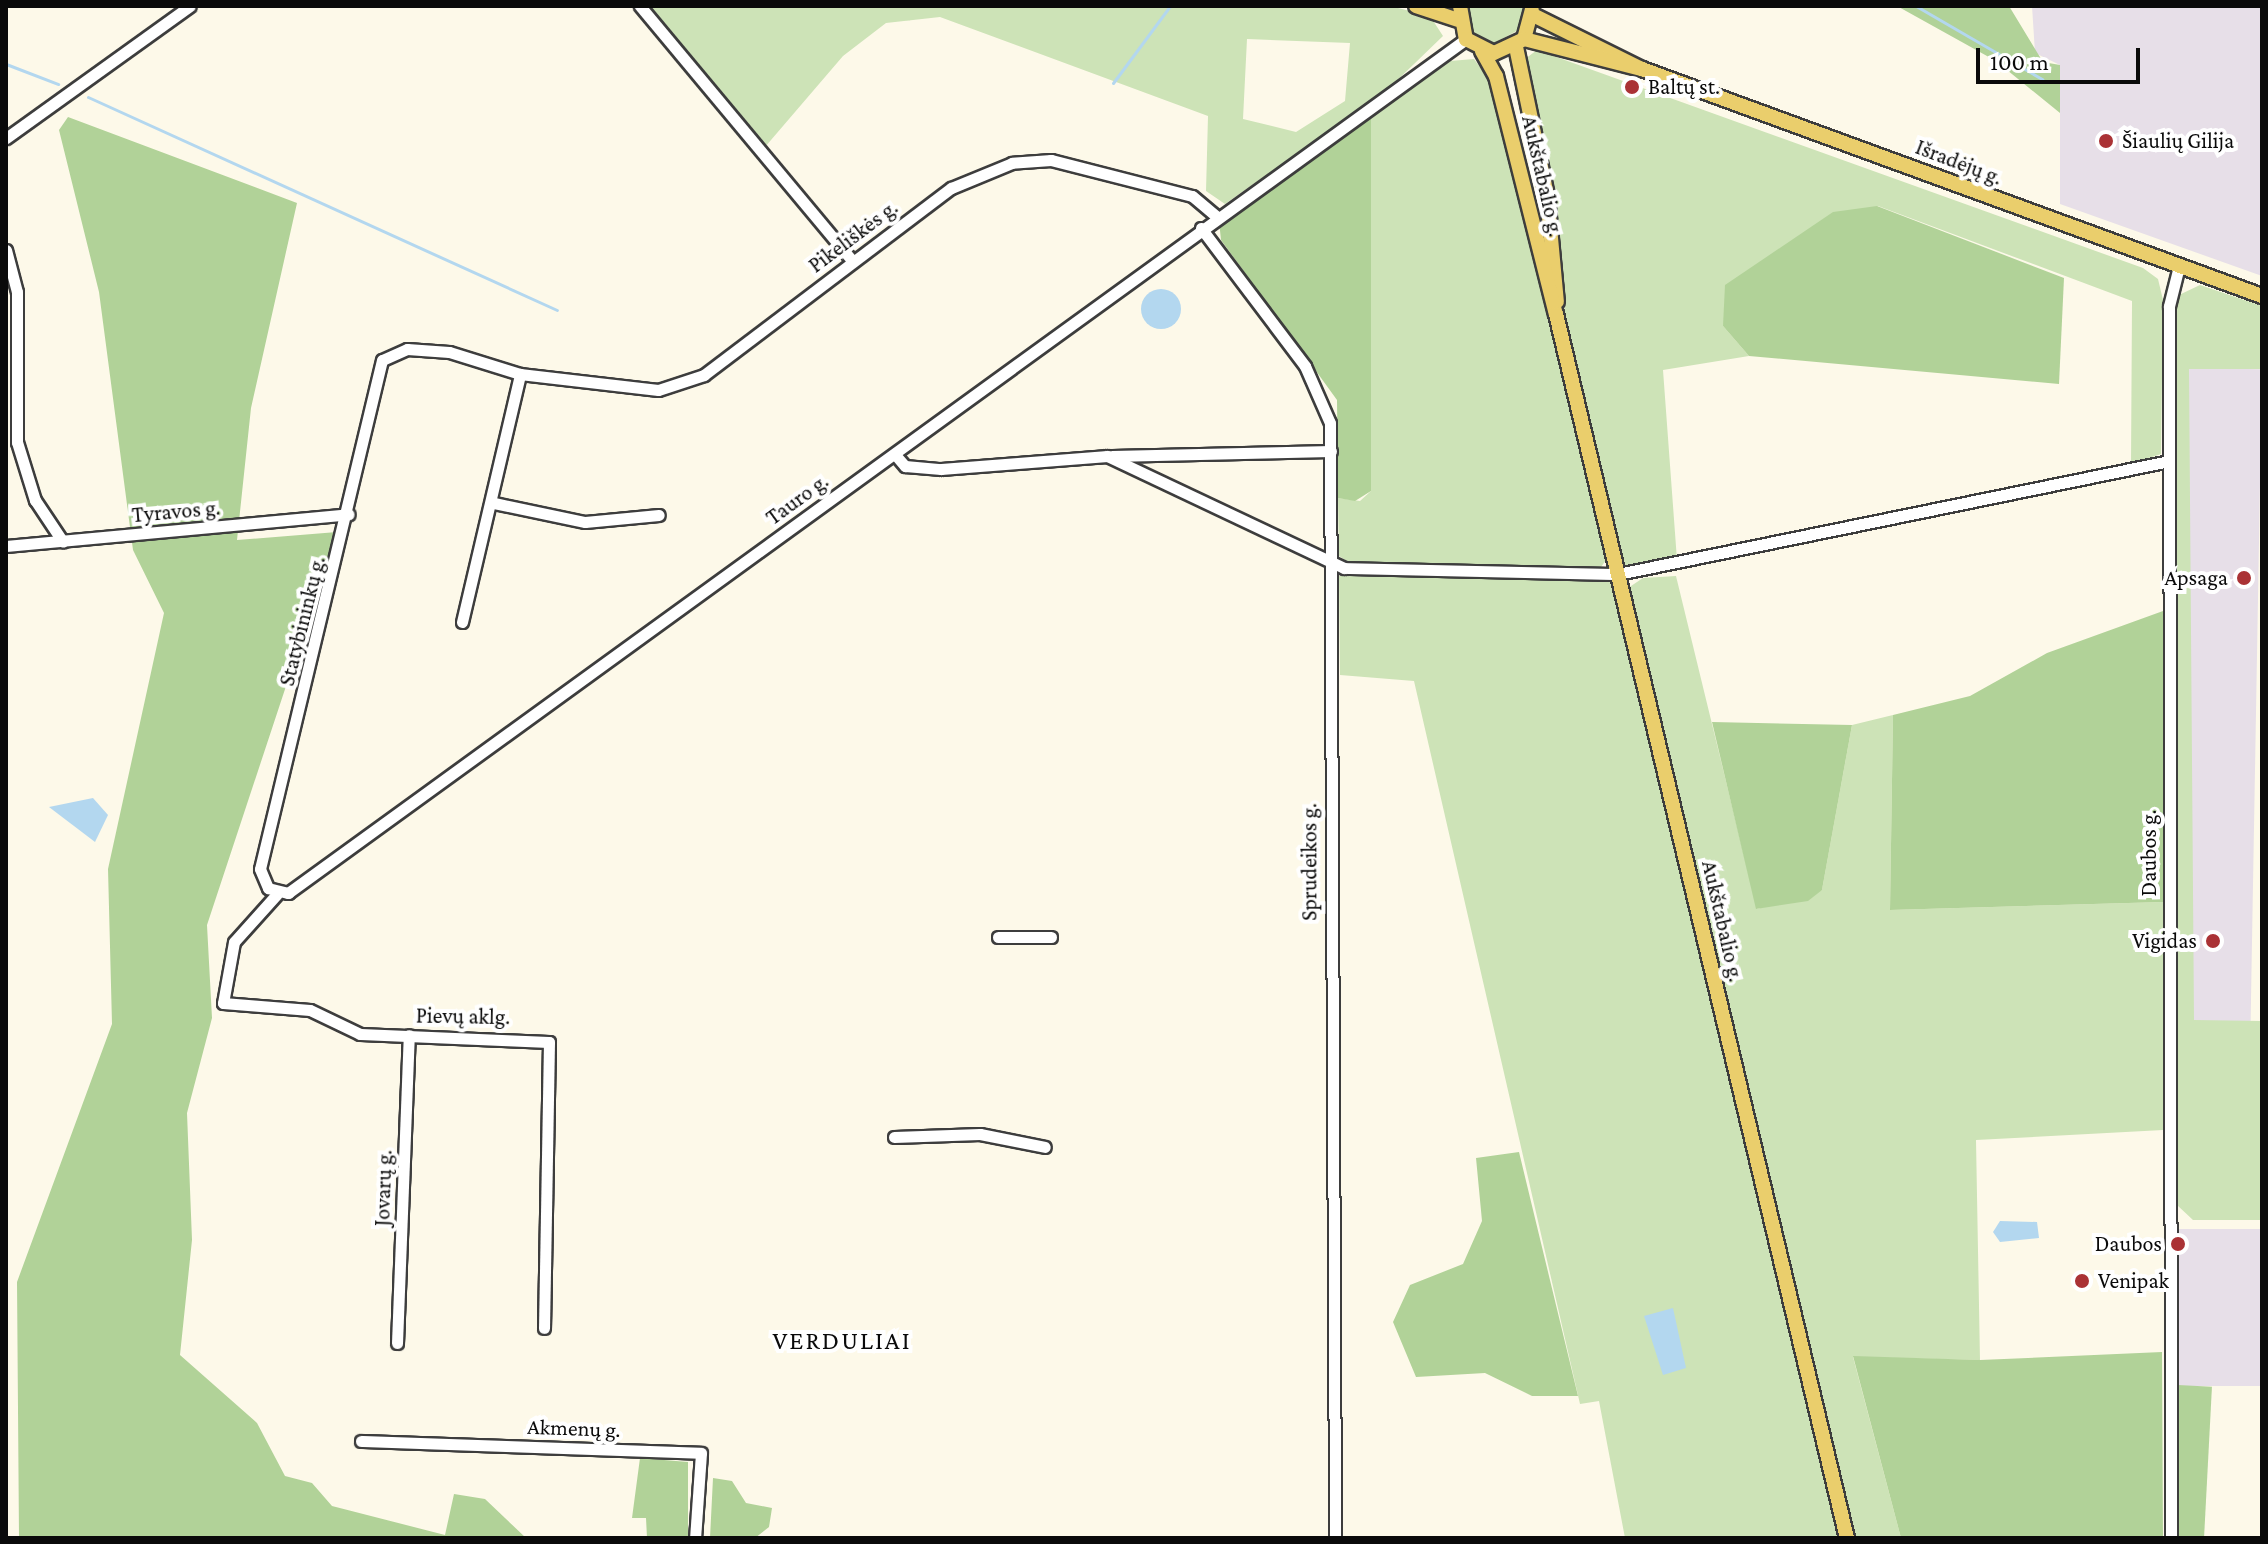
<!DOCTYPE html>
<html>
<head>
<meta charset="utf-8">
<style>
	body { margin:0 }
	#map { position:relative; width:2268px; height:1544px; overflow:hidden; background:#fdf9e9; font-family:"Crimson Pro",serif }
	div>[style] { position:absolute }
	.industrial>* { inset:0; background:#e7dfe8; transform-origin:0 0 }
	.green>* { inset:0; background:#cde3b7 }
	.forest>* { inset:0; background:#b1d298; transform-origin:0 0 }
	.water>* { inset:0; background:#b3d7ef }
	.round { border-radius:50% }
	.stream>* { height:3px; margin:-1.5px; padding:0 1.5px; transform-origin:1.5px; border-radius:1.5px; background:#b3d7ef }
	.roads { filter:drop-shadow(2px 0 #3d3d3d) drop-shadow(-2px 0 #3d3d3d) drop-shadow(0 2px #3d3d3d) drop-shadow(0 -2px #3d3d3d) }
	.minor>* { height:11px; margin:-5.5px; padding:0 5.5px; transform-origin:5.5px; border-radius:5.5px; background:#fff }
	.major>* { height:14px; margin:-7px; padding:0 7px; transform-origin:7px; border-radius:7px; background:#eace6c }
	.dots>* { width:22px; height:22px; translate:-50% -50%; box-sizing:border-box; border:4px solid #fff; border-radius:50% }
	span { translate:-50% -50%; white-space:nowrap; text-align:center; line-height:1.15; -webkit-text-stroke:8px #fff; paint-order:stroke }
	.poi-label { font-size:22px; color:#0a0a0a }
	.left { translate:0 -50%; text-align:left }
	.right { translate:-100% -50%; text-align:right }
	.street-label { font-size:22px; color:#0a0a0a }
	.quarter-label { font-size:26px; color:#0a0a0a; letter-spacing:2px }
	.frame { position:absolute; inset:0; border:8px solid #0a0a0a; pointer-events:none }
	.scale { position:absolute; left:1976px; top:48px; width:164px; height:36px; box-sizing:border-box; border:4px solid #0a0a0a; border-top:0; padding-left:10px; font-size:24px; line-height:28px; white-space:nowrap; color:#0a0a0a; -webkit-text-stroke:6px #fff; paint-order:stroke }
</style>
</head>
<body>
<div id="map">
	<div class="industrial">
		<i style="clip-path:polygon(2032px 6px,2262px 6px,2262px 276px,2060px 204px,2060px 65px,2035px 53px)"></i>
		<i style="left:2189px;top:368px;width:73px;height:653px;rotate:1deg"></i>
		<i style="left:2262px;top:1229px;width:157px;height:83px;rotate:90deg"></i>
	</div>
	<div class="green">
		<i style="clip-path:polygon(evenodd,648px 6px,1390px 6px,1430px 16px,1443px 36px,1385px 92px,1225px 204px,1206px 191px,1208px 116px,940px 17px,886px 23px,843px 56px,765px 147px,648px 6px,1247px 39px,1350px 43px,1345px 101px,1296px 132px,1243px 119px,1247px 39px)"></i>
		<i style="clip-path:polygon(1467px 6px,1523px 6px,1522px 28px,1491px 45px,1468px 29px)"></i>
		<i style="clip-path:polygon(1537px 50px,2143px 268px,2158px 279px,2163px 300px,2161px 454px,2131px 464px,2132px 301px,1878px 206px,1723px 326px,1749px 356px,1663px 370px,1677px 560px,1629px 568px,1622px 563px,1566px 323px,1550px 173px,1525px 71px,1525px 59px)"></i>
		<i style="clip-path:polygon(1474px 59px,1495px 88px,1606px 560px,1601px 567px,1350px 563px,1339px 556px,1338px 498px,1360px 501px,1371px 491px,1371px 113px,1450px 61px)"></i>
		<i style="clip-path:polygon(2200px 285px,2262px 306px,2262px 369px,2189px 369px,2194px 1020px,2262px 1021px,2262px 1220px,2193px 1220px,2177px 1205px,2175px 306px,2179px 295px)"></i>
		<i style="clip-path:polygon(1339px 576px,1606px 579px,1613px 585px,1840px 1538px,1625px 1538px,1599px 1401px,1580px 1404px,1414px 681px,1340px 675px)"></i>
		<i style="clip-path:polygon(1676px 576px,1757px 909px,1822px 890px,1852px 725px,1893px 715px,1890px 910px,2163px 902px,2163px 1130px,1976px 1140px,1980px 1360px,1853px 1357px,1901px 1538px,1854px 1538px,1628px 588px,1643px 578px)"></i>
	</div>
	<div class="forest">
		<i style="clip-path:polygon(1897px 6px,2009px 6px,2043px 62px,2060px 65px,2060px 113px,1996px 61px)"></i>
		<i style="clip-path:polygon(1371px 113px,1371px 491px,1355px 501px,1338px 498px,1337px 400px,1221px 240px,1219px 221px)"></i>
		<i style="clip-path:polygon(68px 117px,297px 203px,251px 408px,237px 540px,337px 532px,207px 925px,212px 1018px,187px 1113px,192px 1240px,180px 1355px,257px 1423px,285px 1476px,312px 1483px,332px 1506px,445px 1535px,454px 1494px,485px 1499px,526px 1538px,19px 1538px,17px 1282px,112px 1024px,108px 869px,164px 613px,133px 550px,99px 292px,59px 130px)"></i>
		<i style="clip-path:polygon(1877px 206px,2064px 278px,2059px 384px,1749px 356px,1723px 326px,1725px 285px,1833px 212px)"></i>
		<i style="clip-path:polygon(2163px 611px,2163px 902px,1890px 910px,1893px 715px,1970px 696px,2047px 653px)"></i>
		<i style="clip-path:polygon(1712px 722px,1852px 725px,1822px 890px,1808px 901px,1756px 909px)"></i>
		<i style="clip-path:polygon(1519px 1152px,1578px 1396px,1532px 1396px,1485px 1373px,1416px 1377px,1393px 1322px,1410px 1285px,1463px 1264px,1482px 1221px,1476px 1158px)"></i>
		<i style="clip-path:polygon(2162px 1352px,2163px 1538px,1901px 1538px,1853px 1356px,1980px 1360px)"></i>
		<i style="left:2178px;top:1385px;width:34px;height:153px;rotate:3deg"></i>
		<i style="clip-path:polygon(640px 1458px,688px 1462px,688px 1538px,647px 1538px,646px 1518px,632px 1518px)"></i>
		<i style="clip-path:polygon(713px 1478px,732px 1481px,746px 1503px,772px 1508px,769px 1527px,755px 1538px,710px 1538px)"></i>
	</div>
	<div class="water">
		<i class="round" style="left:1141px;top:289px;width:40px;height:40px"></i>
		<i style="clip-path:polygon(93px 798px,108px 815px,95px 842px,49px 807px)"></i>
		<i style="clip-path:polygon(2000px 1221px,2037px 1222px,2039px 1238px,2000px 1242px,1993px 1232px)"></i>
		<i style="clip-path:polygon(1673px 1308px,1686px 1368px,1663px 1375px,1644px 1316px)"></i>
	</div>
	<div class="stream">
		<i style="left:1916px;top:6px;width:146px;rotate:30.1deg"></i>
		<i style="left:6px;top:64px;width:56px;rotate:21deg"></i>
		<i style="left:1113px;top:83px;width:96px;rotate:-53.5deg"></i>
		<i style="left:88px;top:97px;width:515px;rotate:24.43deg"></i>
	</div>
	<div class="roads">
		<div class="minor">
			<i style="left:640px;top:6px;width:331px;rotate:50.2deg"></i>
			<i style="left:6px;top:138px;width:226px;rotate:-35.7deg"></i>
			<i style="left:1216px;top:216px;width:31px;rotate:-140deg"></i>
			<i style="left:1192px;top:196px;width:146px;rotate:-165.7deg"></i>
			<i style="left:1051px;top:160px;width:39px;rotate:176deg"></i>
			<i style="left:1012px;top:163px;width:66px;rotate:157.7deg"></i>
			<i style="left:951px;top:188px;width:310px;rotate:142.9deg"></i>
			<i style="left:704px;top:375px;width:48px;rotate:161.9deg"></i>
			<i style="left:658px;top:390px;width:139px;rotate:-173.4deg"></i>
			<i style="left:520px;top:374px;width:74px;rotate:-162.8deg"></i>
			<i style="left:449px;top:352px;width:42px;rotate:-175.9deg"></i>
			<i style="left:407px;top:349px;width:27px;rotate:156deg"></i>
			<i style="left:382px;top:360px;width:523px;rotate:103.48deg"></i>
			<i style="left:260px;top:869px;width:21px;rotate:67deg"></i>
			<i style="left:268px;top:888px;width:21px;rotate:14deg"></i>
			<i style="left:288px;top:893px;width:1455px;rotate:-35.94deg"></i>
			<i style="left:1201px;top:228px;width:173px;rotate:53deg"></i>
			<i style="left:1305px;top:366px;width:62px;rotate:66.3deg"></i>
			<i style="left:1330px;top:423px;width:1115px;rotate:89.74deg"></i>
			<i style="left:6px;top:250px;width:43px;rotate:75.3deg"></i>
			<i style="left:17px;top:292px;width:150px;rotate:90deg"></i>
			<i style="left:17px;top:442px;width:61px;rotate:72.8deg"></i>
			<i style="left:35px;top:500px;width:50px;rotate:56.3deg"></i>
			<i style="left:1112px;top:456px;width:219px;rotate:-1.3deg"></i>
			<i style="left:898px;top:458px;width:11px;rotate:49deg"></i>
			<i style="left:905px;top:466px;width:36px;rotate:5deg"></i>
			<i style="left:941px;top:469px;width:167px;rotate:-4.5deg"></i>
			<i style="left:1107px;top:456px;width:262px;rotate:25.3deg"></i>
			<i style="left:1344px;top:568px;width:274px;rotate:1.3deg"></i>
			<i style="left:1618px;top:574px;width:562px;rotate:-11.59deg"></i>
			<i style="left:494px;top:503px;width:93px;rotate:11.8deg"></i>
			<i style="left:585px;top:522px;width:74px;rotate:-5.4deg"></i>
			<i style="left:6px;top:546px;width:344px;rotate:-5.3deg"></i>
			<i style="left:462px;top:622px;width:255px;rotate:-76.8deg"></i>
			<i style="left:277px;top:894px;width:64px;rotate:131.9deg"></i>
			<i style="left:234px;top:942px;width:62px;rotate:100.2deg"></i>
			<i style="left:223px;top:1003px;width:87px;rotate:4.6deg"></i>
			<i style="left:310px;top:1010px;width:55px;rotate:25.6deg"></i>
			<i style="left:360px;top:1034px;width:189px;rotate:2.4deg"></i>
			<i style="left:549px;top:1042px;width:286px;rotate:91deg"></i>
			<i style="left:998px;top:937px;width:53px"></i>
			<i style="left:894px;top:1137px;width:86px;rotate:-2deg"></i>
			<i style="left:980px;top:1134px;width:66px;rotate:11.3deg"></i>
			<i style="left:397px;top:1343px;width:308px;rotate:-87.8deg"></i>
			<i style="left:361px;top:1441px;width:340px;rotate:2deg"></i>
			<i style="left:701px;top:1453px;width:85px;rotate:94deg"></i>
			<i style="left:2171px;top:1538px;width:1232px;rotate:-90.09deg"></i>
			<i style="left:2169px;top:306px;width:41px;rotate:-76deg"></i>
		</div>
		<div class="major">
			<i style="left:1416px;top:6px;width:44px;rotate:18.4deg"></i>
			<i style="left:1460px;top:6px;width:34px;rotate:80deg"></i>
			<i style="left:1466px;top:39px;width:31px;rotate:27deg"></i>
			<i style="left:1494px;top:53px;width:33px;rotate:-25deg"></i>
			<i style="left:1524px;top:39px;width:30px;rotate:-75deg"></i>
			<i style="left:1533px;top:15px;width:122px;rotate:26.4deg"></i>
			<i style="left:1642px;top:69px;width:660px;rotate:20.11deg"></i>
			<i style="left:1524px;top:39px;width:122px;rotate:14.3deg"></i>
			<i style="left:1516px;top:47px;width:151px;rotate:78.2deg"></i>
			<i style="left:1547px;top:195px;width:107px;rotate:84.7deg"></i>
			<i style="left:1482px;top:51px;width:29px;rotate:61deg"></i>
			<i style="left:1496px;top:76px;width:245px;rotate:75.9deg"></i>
			<i style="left:1556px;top:314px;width:1258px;rotate:76.63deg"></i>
		</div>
	</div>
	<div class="dots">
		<i style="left:1632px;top:87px;background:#aa3235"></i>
		<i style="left:2106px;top:141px;background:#aa3235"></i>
		<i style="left:2244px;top:578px;background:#aa3235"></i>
		<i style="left:2213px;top:941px;background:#aa3235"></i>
		<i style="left:2178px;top:1244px;background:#aa3235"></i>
		<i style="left:2082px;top:1281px;background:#aa3235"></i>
	</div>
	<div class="poi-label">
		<span class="left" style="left:1648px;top:87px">Baltų st.</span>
		<span class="left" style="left:2122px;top:141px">Šiaulių Gilija</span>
		<span class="right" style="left:2228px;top:578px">Apsaga</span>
		<span class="right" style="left:2197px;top:941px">Vigidas</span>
		<span class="right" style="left:2162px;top:1244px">Daubos</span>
		<span class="left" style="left:2098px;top:1281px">Venipak</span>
	</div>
	<div class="street-label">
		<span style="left:1959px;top:162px;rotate:21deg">Išradėjų g.</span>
		<span style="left:1543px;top:176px;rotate:77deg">Aukštabalio g.</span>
		<span style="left:853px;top:236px;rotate:-37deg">Pikeliškės g.</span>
		<span style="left:797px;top:499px;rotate:-36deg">Tauro g.</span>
		<span style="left:176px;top:511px;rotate:-5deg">Tyravos g.</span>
		<span style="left:302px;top:621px;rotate:-76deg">Statybininkų g.</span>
		<span style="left:2149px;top:853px;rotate:-90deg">Daubos g.</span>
		<span style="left:1309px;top:862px;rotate:-90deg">Sprudeikos g.</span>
		<span style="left:1723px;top:921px;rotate:77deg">Aukštabalio g.</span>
		<span style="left:463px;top:1016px;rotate:1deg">Pievų aklg.</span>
		<span style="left:383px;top:1188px;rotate:-88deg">Jovarų g.</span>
		<span style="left:574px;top:1428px;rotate:2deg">Akmenų g.</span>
	</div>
	<div class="quarter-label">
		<span style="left:842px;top:1341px">VERDULIAI</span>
	</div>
	<div class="frame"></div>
	<div class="scale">100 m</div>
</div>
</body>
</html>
